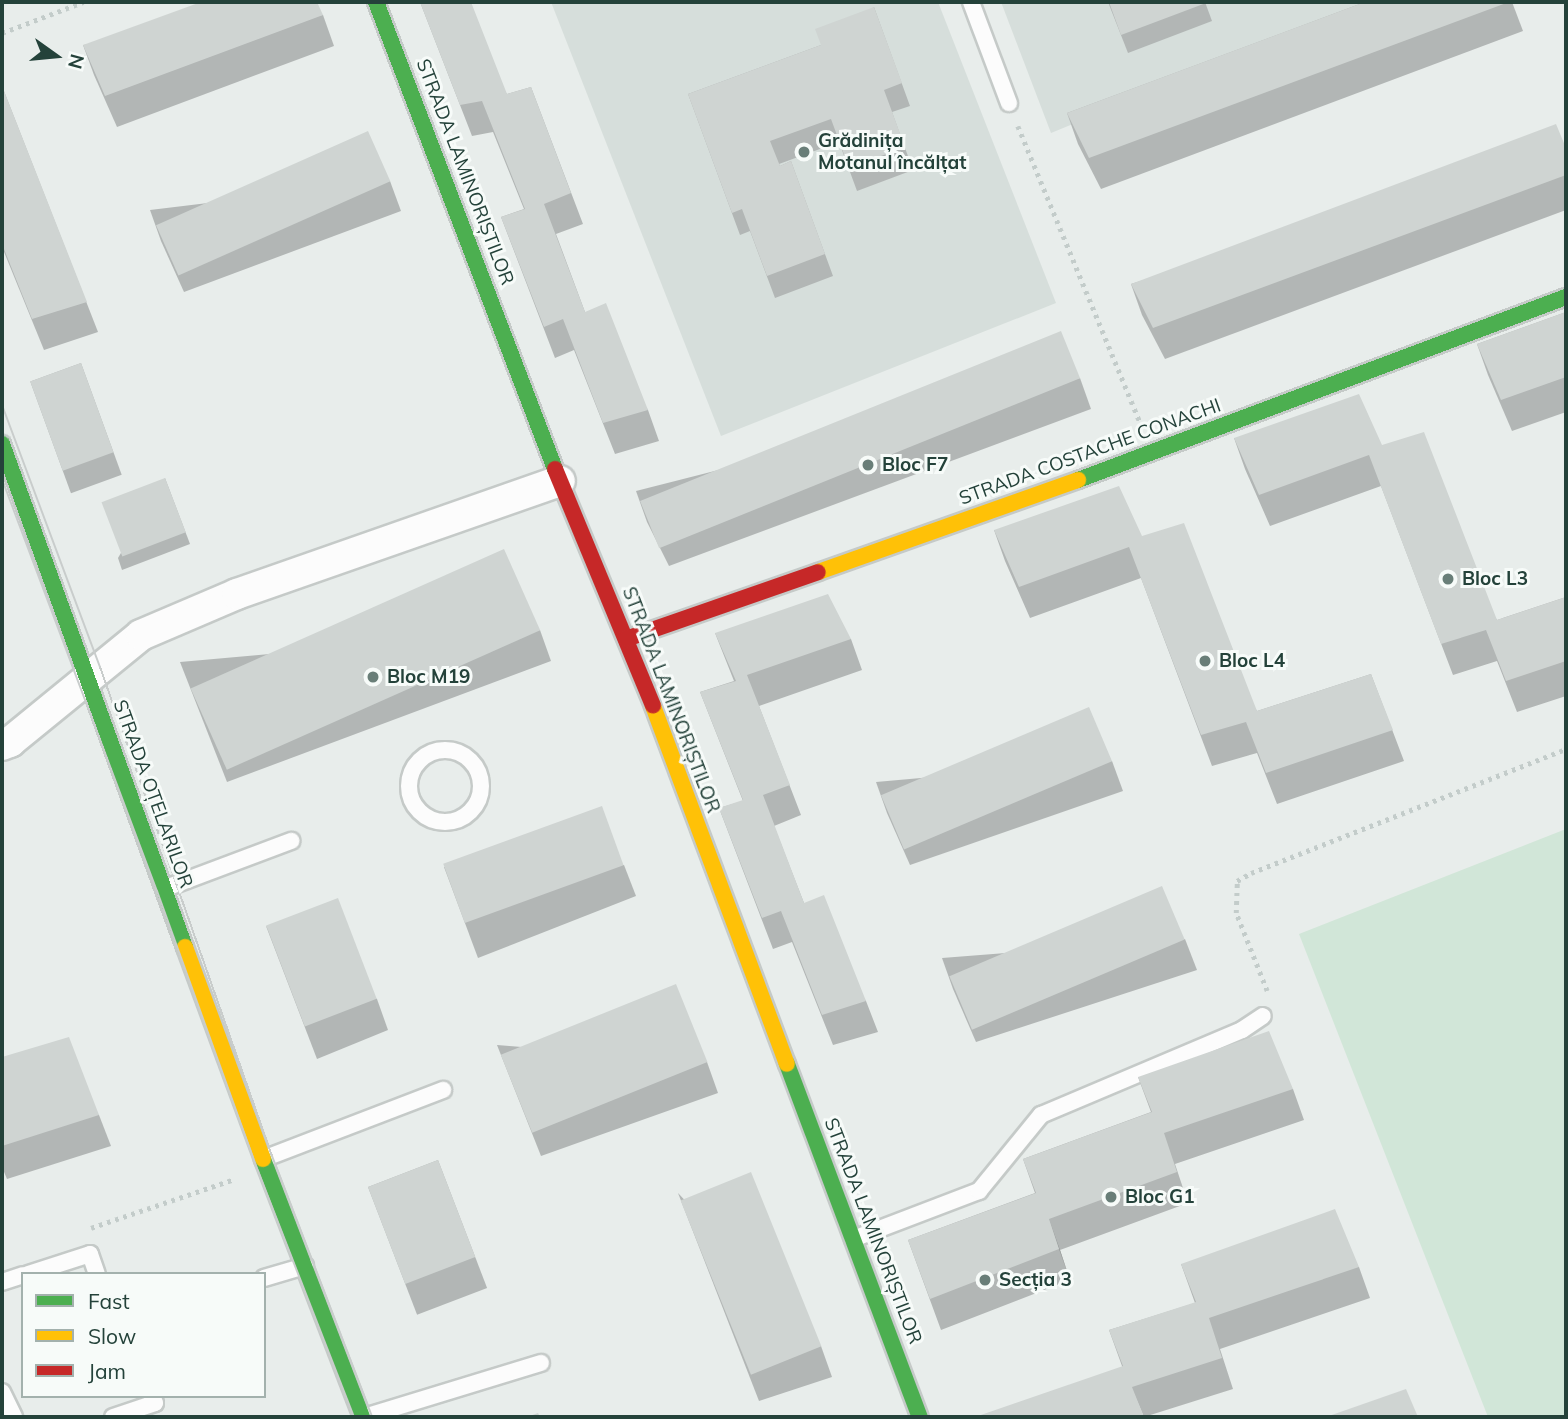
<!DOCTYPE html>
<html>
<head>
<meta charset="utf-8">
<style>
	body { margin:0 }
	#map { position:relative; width:1568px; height:1419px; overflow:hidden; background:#e8edeb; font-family:Mulish,sans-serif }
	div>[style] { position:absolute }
	.built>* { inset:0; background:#d6dedb }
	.green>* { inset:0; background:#d1e6d8 }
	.path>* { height:4.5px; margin-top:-2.25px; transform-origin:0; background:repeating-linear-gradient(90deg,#c3ccca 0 3.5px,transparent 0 8.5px) }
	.roads { filter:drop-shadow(2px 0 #c5cac8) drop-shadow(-2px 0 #c5cac8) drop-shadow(0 2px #c5cac8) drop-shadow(0 -2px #c5cac8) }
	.lane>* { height:16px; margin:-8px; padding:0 8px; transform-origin:8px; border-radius:8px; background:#fcfcfc }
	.lane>.ring { margin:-8px; padding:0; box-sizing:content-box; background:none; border:16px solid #fcfcfc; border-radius:50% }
	.street>* { height:30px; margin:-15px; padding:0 15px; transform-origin:15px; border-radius:15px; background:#fcfcfc }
	.fast>* { height:16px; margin:-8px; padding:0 8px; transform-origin:8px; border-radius:8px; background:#4caf50 }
	.slow>* { height:16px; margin:-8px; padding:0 8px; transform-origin:8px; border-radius:8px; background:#ffc107 }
	.jam>* { height:16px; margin:-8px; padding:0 8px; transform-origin:8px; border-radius:8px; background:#c62828 }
	.tram>* { height:2px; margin:-1px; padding:0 1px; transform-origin:1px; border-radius:1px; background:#c9cdcc }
	.wall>* { inset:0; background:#b2b6b5; transform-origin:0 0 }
	.shaded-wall>* { inset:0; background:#919493 }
	.building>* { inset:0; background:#cfd4d2; transform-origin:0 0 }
	.dots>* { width:19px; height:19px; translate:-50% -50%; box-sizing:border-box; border:4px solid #f7fbf9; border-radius:50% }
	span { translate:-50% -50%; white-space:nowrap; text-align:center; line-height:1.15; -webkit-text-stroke:6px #f7fbf9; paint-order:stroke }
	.poi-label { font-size:19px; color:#24423a; font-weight:700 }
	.left { translate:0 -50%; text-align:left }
	.street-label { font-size:19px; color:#24423a }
	.frame { position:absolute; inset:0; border:4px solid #24423a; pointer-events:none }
	.legend { position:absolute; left:21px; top:1272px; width:245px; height:126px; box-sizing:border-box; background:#f7fbf9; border:2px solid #a3b1ad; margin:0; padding:9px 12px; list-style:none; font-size:21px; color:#24423a }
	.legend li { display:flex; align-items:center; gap:14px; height:35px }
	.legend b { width:35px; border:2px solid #a3b1ad }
	.north { position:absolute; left:21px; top:21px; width:70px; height:70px; -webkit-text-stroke:5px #f7fbf9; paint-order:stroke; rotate:105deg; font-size:19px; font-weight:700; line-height:28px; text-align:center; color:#24423a }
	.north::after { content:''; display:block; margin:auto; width:24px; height:32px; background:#24423a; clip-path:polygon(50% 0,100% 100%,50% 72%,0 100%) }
</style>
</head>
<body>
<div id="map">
	<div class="built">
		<i style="clip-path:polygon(551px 2px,938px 2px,1056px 303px,721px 436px)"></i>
		<i style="clip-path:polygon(1001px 2px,1370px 2px,1051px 133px)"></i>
	</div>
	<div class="green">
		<i style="clip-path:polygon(1566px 829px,1566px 1417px,1488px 1417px,1299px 934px)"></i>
	</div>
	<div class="path">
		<i style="left:2px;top:33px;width:87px;rotate:-20.9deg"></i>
		<i style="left:1018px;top:126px;width:320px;rotate:67.6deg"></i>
		<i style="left:1267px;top:991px;width:84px;rotate:-111.7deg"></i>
		<i style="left:1236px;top:913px;width:32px;rotate:-88deg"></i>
		<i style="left:1237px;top:881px;width:16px;rotate:-30deg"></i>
		<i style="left:1251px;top:873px;width:339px;rotate:-21.5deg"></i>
		<i style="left:91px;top:1228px;width:149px;rotate:-18.8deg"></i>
	</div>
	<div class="roads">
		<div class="lane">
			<i style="left:971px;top:2px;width:108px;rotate:69.4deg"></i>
			<i class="ring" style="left:409px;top:750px;width:56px;height:56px"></i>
			<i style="left:166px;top:888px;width:134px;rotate:-20.6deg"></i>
			<i style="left:263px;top:1159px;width:193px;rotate:-21deg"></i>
			<i style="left:853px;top:1239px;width:135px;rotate:-20.9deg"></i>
			<i style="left:979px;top:1191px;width:98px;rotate:-50.8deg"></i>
			<i style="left:1041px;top:1115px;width:218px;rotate:-22.9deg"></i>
			<i style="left:1242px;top:1030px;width:25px;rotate:-34deg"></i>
			<i style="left:28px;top:1274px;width:65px;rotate:-17.9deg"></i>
			<i style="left:90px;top:1254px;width:21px;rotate:71deg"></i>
			<i style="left:264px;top:1278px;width:43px;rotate:-16.3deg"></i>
			<i style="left:2px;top:1282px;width:22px;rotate:-18deg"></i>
			<i style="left:2px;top:1392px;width:28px;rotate:64deg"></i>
			<i style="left:113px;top:1417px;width:44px;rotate:-18.4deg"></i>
			<i style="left:155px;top:1403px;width:8px;rotate:-113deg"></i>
			<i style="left:364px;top:1417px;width:185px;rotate:-17deg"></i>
		</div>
		<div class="street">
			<i style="left:2px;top:745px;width:9px;rotate:-21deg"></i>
			<i style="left:10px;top:742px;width:169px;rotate:-39.2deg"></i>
			<i style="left:141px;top:635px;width:104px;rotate:-23.1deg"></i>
			<i style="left:237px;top:594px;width:342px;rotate:-19.3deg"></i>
		</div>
		<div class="fast">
			<i style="left:376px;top:2px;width:500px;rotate:69.03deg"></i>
			<i style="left:2px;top:444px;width:535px;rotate:70.01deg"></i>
			<i style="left:1078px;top:480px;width:521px;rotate:-20.56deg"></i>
			<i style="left:787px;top:1064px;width:377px;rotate:69.4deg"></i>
			<i style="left:263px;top:1159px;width:276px;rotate:69deg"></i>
		</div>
		<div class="slow">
			<i style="left:818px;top:572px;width:276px;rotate:-19.5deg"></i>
			<i style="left:653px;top:706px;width:382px;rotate:69.5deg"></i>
			<i style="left:185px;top:947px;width:226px;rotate:69.8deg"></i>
		</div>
		<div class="jam">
			<i style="left:555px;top:469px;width:256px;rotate:67.5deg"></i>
			<i style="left:626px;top:639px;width:203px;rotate:-19.2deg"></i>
		</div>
	</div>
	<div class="tram">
		<i style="left:2px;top:405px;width:280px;rotate:69.5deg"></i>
		<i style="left:100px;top:667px;width:518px;rotate:70.62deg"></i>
		<i style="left:272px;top:1156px;width:280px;rotate:69deg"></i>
		<i style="left:2px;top:479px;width:440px;rotate:69.4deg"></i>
		<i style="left:157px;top:891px;width:298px;rotate:70.2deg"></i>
		<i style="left:258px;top:1171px;width:264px;rotate:68.7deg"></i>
	</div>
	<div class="wall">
		<i style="clip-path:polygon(420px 2px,507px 94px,531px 87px,583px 224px,556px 234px,585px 312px,648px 410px,659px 441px,615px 454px,574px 350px,555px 358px,501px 217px,524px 209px,493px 132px,472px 136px)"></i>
		<i style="clip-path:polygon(1108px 2px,1205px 2px,1212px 21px,1128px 53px)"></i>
		<i style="clip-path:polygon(1365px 2px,1512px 2px,1523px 31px,1101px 189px,1078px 144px,1067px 113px)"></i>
		<i style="clip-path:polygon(874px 7px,910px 106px,892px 112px,913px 170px,857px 191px,839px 142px,779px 164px,780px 166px,791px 161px,833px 276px,775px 298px,750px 231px,740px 235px,688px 94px,821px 45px)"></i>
		<i style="clip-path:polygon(323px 15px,334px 46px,117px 127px,94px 75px,83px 45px)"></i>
		<i style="clip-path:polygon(2px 86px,98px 332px,44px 350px,2px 247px)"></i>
		<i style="clip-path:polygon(1566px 148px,1566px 210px,1165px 359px,1142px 315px,1131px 284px)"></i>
		<i style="clip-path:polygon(390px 181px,401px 211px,184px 292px,161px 241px,150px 210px)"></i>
		<i style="clip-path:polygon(1566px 312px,1566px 412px,1512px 431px,1488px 375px,1477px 344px)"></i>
		<i style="left:81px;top:363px;width:119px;height:54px;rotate:70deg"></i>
		<i style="clip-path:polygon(1080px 378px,1091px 409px,669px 566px,647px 522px,636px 491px)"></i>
		<i style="clip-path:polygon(1234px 438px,1382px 445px,1497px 620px,1566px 597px,1566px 696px,1517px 712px,1497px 661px,1453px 675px,1381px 486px,1270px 526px,1245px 469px)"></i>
		<i style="clip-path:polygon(165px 478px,190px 544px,122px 570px,118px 558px)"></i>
		<i style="clip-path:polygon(994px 530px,1142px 536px,1257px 711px,1371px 674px,1404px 761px,1277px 804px,1257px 753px,1212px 766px,1141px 578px,1030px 618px,1005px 561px)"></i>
		<i style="clip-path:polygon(540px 630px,551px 661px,227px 782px,180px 662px)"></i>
		<i style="clip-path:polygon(715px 633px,851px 639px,862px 670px,759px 706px,801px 815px,774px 826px,804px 903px,866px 1001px,878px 1032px,833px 1045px,792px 942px,773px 949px,719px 808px,743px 801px,700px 692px,734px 681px)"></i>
		<i style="clip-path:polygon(1112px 761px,1123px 791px,910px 865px,887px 813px,876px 782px)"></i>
		<i style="clip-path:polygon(624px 865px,636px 896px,478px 958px,444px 867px)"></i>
		<i style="clip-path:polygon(266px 926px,377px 999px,388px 1030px,317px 1059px)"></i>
		<i style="clip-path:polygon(1185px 939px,1197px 970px,976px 1042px,953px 989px,942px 958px)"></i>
		<i style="clip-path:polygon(497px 1045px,707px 1062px,718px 1093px,541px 1156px)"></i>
		<i style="clip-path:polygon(2px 1057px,99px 1115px,111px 1146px,7px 1179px,2px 1167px)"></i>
		<i style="clip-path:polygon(1138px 1077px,1293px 1089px,1304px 1120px,1175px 1164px,1188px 1203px,1060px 1250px,1070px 1280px,941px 1330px,908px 1240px,1035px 1193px,1023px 1159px,1151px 1112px)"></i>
		<i style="left:438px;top:1160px;width:137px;height:75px;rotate:69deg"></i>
		<i style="clip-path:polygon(678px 1193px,821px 1346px,832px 1377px,759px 1401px)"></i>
		<i style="clip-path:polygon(1181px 1264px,1359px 1267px,1370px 1298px,1220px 1349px,1233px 1389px,1144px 1417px,1122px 1366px,1109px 1330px,1195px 1303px)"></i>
	</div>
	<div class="shaded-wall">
		<i style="clip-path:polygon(1049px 1219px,1060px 1250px,1070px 1280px,1059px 1249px)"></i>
	</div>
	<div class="building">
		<i style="clip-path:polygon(201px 2px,317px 2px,323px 15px,105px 96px,83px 45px)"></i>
		<i style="clip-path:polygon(420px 2px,471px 2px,507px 94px,531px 87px,571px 193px,544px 204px,585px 312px,606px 303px,648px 410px,603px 423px,563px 319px,544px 327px,501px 217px,525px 209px,482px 101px,460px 105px)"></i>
		<i style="clip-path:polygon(1109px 2px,1205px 2px,1206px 3px,1121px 35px)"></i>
		<i style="clip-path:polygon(1365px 2px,1509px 2px,1089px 158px,1067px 113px)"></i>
		<i style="clip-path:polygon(874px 7px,902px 83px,884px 90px,905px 147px,849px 168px,831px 119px,770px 141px,780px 166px,791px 161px,825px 254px,767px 276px,742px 209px,732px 213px,688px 94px,821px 45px,815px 29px)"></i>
		<i style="clip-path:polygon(2px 86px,87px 302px,32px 319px,2px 244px)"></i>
		<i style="clip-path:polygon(1556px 124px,1566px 148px,1566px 175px,1153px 328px,1131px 284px)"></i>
		<i style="left:368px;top:131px;width:55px;height:232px;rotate:66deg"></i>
		<i style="clip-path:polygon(1566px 312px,1566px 377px,1501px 400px,1477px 344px)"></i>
		<i style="left:1061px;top:331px;width:51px;height:454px;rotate:68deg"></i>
		<i style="left:81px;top:363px;width:95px;height:54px;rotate:70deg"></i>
		<i style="clip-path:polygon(1359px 394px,1382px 445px,1424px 432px,1497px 620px,1566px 597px,1566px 661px,1506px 681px,1486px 630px,1441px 644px,1369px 455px,1259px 495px,1234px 438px)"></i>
		<i style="left:165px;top:478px;width:58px;height:68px;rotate:69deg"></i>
		<i style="clip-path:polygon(1119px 486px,1142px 536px,1184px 523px,1257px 711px,1371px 674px,1393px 730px,1266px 773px,1246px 722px,1201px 735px,1129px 547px,1019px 587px,994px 530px)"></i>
		<i style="left:504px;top:549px;width:89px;height:343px;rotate:66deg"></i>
		<i style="clip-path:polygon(828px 594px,851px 639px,747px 675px,790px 785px,763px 795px,804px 903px,824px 895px,866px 1001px,822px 1015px,781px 911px,762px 918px,719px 808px,743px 800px,700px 692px,736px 681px,715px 633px)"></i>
		<i style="left:1089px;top:707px;width:59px;height:226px;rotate:67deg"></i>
		<i style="left:602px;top:806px;width:63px;height:169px;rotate:70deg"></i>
		<i style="left:1162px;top:886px;width:58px;height:231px;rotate:67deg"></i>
		<i style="left:338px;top:898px;width:108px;height:77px;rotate:69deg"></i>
		<i style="left:676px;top:984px;width:84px;height:189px;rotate:68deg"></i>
		<i style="clip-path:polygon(1269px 1031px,1293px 1089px,1164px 1133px,1177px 1172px,1049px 1219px,1059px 1249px,930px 1299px,908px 1240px,1036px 1193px,1023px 1159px,1152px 1112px,1138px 1077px)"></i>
		<i style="clip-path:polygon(69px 1037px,99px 1115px,2px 1146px,2px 1057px)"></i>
		<i style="left:438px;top:1160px;width:104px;height:75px;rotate:69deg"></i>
		<i style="left:751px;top:1172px;width:188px;height:76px;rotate:68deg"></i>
		<i style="clip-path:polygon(1335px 1209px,1359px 1267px,1209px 1318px,1222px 1358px,1132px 1387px,1144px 1417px,975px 1417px,1123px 1366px,1109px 1330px,1196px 1302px,1181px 1264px)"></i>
		<i style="clip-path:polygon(1406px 1389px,1418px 1417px,1326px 1417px)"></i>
		<i style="clip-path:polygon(538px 1413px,540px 1417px,527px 1417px)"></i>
	</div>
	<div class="dots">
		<i style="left:804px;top:152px;background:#697e78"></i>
		<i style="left:868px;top:465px;background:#697e78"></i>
		<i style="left:1448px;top:579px;background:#697e78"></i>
		<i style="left:1205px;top:661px;background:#697e78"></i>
		<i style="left:373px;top:677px;background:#697e78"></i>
		<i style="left:1111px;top:1197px;background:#697e78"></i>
		<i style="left:985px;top:1280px;background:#697e78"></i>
	</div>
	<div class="poi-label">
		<span class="left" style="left:818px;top:152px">Grădinița<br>Motanul încălțat</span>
		<span class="left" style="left:882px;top:465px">Bloc F7</span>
		<span class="left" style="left:1462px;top:579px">Bloc L3</span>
		<span class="left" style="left:1219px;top:661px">Bloc L4</span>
		<span class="left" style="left:387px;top:677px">Bloc M19</span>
		<span class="left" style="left:1125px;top:1197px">Bloc G1</span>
		<span class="left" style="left:999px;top:1280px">Secția 3</span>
	</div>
	<div class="street-label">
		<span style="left:465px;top:172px;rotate:69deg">STRADA LAMINORIȘTILOR</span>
		<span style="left:1090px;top:452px;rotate:-20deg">STRADA COSTACHE CONACHI</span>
		<span style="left:671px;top:700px;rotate:69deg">STRADA LAMINORIȘTILOR</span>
		<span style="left:153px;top:794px;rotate:70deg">STRADA OȚELARILOR</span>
		<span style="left:873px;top:1231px;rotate:69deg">STRADA LAMINORIȘTILOR</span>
	</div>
	<div class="frame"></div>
	<ul class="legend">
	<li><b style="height:9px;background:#4caf50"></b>Fast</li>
	<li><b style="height:9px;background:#ffc107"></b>Slow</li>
	<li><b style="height:9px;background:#c62828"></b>Jam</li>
	</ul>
	<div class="north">N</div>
</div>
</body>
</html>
